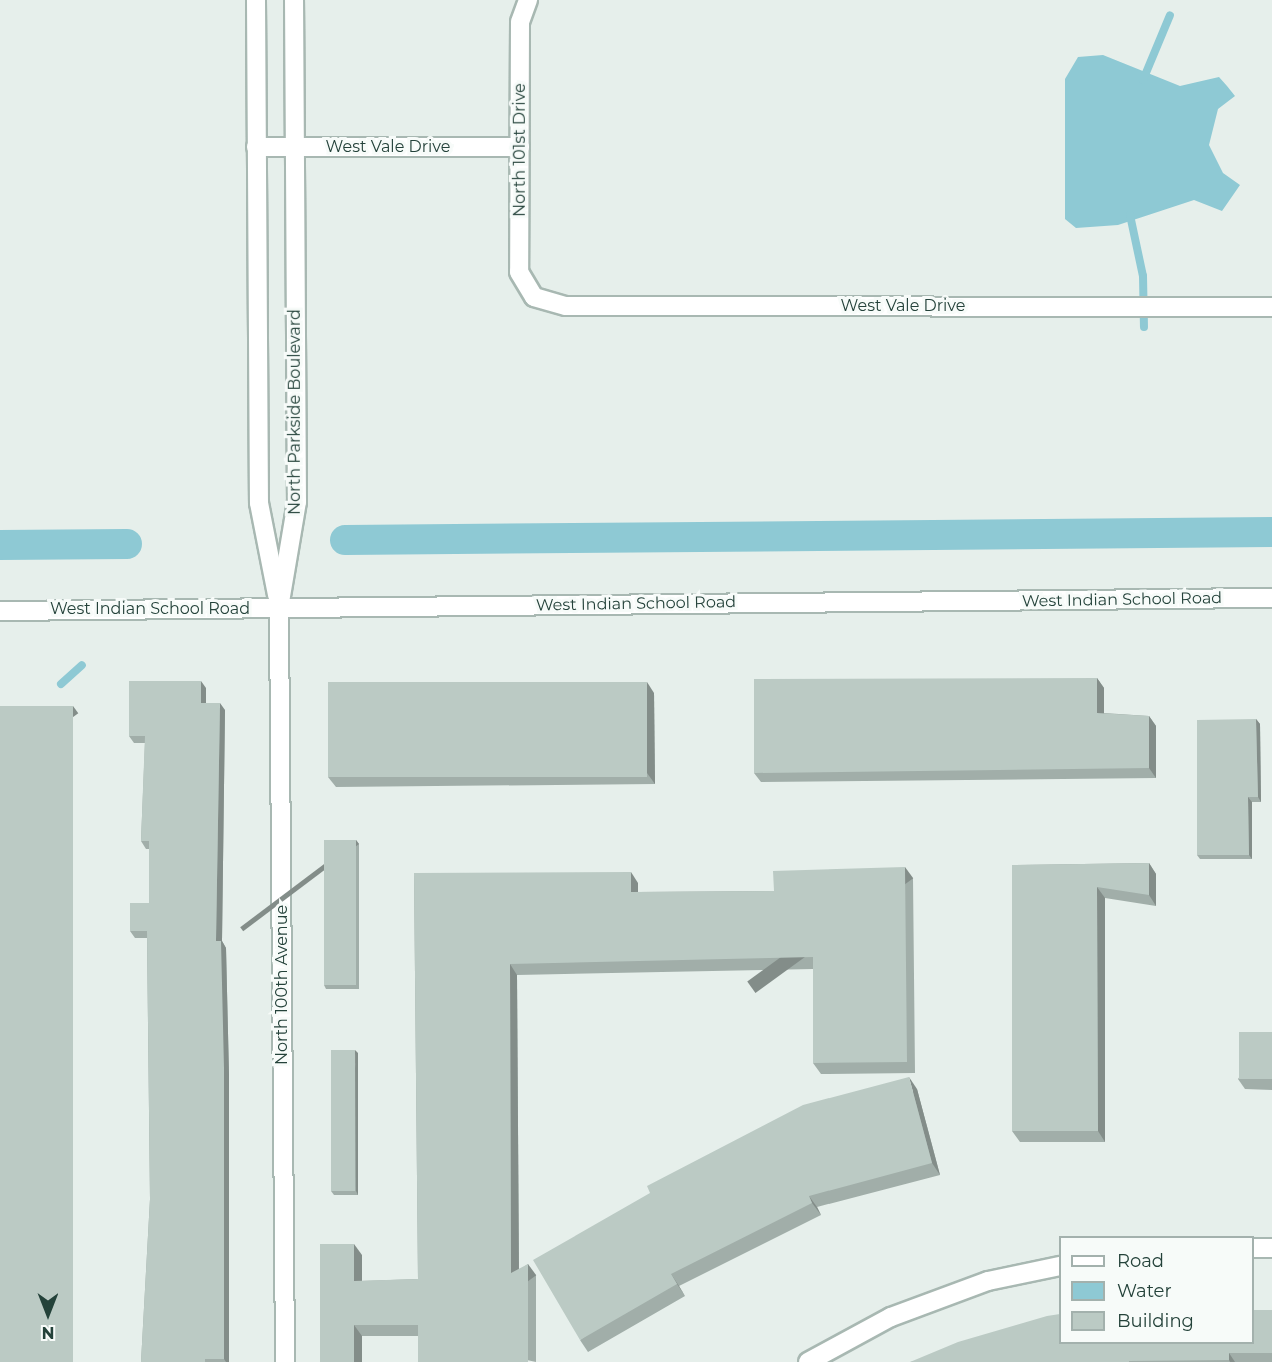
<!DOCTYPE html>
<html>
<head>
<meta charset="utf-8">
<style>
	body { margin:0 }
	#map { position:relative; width:1272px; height:1362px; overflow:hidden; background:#e6efeb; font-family:Montserrat,sans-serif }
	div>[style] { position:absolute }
	.water>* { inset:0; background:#8ec9d4 }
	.stream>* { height:8px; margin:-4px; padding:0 4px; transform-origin:4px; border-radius:4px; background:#8ec9d4 }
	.canal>* { height:30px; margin:-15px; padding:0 15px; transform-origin:15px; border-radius:15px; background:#8ec9d4 }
	.roads { filter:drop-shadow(2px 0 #a8b8b2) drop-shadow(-2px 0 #a8b8b2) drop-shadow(0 2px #a8b8b2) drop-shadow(0 -2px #a8b8b2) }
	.minor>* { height:18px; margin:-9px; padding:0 9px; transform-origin:9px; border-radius:9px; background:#fff }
	.secondary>* { height:18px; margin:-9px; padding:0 9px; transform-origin:9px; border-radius:9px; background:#fff }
	.wall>* { inset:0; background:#a1aea9 }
	.shaded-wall>* { inset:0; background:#838d89; transform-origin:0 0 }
	.building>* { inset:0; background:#bbcac4; transform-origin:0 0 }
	span { translate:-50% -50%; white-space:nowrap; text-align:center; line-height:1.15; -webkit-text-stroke:6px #f7fbf9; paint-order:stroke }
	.street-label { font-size:16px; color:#24423a }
	.legend { position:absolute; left:1059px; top:1236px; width:195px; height:108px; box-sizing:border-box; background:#f7fbf9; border:2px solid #a3b1ad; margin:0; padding:8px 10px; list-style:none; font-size:18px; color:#24423a }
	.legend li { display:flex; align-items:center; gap:12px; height:30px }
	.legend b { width:30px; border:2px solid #a3b1ad }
	.north { position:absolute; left:18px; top:1284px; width:60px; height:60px; -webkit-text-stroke:4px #f7fbf9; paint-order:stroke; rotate:180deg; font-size:16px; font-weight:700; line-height:24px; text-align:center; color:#24423a }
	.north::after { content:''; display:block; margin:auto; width:21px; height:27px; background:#24423a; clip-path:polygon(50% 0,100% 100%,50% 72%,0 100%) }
</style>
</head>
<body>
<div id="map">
	<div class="water">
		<i style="clip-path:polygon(1103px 55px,1180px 86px,1219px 77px,1227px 86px,1235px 96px,1218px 109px,1209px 145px,1223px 173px,1240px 185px,1222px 211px,1194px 200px,1118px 225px,1076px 228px,1065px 219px,1065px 79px,1078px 57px)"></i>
	</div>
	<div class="stream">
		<i style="left:1143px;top:80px;width:70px;rotate:-67.4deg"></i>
		<i style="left:1130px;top:215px;width:62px;rotate:78deg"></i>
		<i style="left:1143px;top:276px;width:51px;rotate:88.9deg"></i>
		<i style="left:61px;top:684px;width:28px;rotate:-42deg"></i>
	</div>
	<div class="canal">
		<i style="left:345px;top:540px;width:927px;rotate:-0.49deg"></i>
		<i style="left:0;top:545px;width:127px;rotate:-0.5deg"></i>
	</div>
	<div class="roads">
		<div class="minor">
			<i style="left:256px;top:0;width:503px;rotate:89.66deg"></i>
			<i style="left:259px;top:503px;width:94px;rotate:78.9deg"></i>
			<i style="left:528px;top:0;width:23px;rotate:110deg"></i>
			<i style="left:520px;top:22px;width:250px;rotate:90.2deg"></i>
			<i style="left:519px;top:272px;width:29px;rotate:59deg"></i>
			<i style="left:534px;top:297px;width:33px;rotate:16deg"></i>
			<i style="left:566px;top:306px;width:706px;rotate:0.08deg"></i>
			<i style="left:256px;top:147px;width:264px"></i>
			<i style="left:1252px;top:1248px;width:20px"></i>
			<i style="left:285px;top:1362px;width:754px;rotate:-90.46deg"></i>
			<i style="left:279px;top:608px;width:108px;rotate:-80.4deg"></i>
			<i style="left:297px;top:502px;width:502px;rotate:-90.34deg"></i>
			<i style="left:808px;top:1362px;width:94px;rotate:-28.5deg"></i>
			<i style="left:891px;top:1317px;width:103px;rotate:-20.4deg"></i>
			<i style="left:988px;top:1281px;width:74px;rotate:-11.8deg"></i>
		</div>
		<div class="secondary">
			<i style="left:0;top:611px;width:1272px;rotate:-0.59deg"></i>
		</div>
	</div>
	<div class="wall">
		<i style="clip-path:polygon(1097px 678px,1104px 688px,1104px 713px,1149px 716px,1156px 726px,1156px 778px,761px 782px,754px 773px)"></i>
		<i style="clip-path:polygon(206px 688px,206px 703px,225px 710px,222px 941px,226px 948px,229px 1075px,229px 1362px,141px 1362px,150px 1199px,147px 938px,135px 938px,130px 931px,149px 903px,149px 849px,146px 849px,141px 841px,145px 743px,134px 743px,129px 736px)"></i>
		<i style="clip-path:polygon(654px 693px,655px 784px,336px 787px,328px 777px)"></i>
		<i style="clip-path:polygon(1256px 719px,1260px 724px,1261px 802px,1252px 802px,1252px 859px,1200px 859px,1197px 855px)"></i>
		<i style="clip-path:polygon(356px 840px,359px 844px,359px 989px,326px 989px,324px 985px)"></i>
		<i style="clip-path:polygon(1149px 863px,1156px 874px,1156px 906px,1105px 898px,1105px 1142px,1020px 1142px,1012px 1131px,1012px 865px)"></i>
		<i style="clip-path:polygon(414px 873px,638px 883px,638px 892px,774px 891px,913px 878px,915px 1073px,821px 1074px,813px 1063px,813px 969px,517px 975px,519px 1269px,536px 1275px,536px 1362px,418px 1336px,362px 1336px,362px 1362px,320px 1362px,362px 1255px,362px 1281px,418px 1279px)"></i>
		<i style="clip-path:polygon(1272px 1032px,1272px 1090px,1245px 1089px,1238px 1079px)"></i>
		<i style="clip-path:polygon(358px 1053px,358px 1195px,334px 1195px,331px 1191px)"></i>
		<i style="clip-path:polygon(917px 1089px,940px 1175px,817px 1207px,821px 1215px,679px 1286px,685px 1296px,588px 1352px,580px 1340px)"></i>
		<i style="clip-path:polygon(1272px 1310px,1272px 1362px,910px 1362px)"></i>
	</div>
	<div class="shaded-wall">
		<i style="clip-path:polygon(1097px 678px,1104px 688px,1104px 722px,1097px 713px)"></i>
		<i style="clip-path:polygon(201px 681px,206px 688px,206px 710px,201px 703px)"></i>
		<i style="clip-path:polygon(647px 682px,654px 693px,655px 784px,647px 773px)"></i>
		<i style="clip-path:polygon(220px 703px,225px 710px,222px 941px,226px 948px,229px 1075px,229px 1362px,226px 1362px,224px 1359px,216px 941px)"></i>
		<i style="left:73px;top:706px;width:9px;height:656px;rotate:54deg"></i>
		<i style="clip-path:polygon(1149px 716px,1156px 726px,1156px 778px,1149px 768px)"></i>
		<i style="clip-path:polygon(1256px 719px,1260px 724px,1261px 802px,1258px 797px)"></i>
		<i style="clip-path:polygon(1248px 797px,1252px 802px,1252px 859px,1249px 855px)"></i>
		<i style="left:356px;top:840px;width:5px;height:145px;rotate:53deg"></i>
		<i style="clip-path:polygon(1149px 863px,1156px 874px,1156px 906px,1149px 895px)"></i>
		<i style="left:905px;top:867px;width:14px;height:195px;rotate:54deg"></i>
		<i style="clip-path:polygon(631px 872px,638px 883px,638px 903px,631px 892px)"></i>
		<i style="clip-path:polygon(1097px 887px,1105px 898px,1105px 1142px,1098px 1131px)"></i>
		<i style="clip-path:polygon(510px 964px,517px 975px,519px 1284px,511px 1273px)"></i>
		<i style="clip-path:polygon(355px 1050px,358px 1053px,358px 1195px,356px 1191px)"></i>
		<i style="clip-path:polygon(909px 1077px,917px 1089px,940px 1175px,932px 1163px)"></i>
		<i style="clip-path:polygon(809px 1196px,817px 1207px,821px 1215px,812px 1203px)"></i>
		<i style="clip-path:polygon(354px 1244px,362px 1255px,362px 1292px,354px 1281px)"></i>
		<i style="left:528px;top:1264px;width:14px;height:98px;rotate:54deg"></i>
		<i style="clip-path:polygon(671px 1274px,679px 1286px,685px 1296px,677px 1284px)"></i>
		<i style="clip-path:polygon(354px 1325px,362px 1336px,362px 1362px,354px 1362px)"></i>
		<i style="clip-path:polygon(1229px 1353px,1235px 1362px,1230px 1362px,1229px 1360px)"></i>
	</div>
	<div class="building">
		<i style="clip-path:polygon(1097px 678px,1097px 713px,1149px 716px,1149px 768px,754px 773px,754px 679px)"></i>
		<i style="clip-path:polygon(129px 681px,201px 681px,201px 703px,220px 703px,216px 941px,221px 941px,224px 1068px,224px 1359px,205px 1359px,205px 1362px,141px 1362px,150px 1199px,147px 931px,130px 931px,130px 903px,149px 903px,149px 841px,141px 841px,145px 736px,129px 736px)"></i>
		<i style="left:328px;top:682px;width:319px;height:95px"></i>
		<i style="left:0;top:706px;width:73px;height:656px"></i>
		<i style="clip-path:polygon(1256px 719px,1258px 797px,1248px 797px,1249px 855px,1197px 855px,1197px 720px)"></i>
		<i style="left:324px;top:840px;width:32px;height:145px"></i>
		<i style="clip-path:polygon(1149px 863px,1149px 895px,1097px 887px,1098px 1131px,1012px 1131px,1012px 865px)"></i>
		<i style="clip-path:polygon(905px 867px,907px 1062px,813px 1063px,813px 957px,510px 964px,511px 1273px,528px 1264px,528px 1362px,418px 1362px,418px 1325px,354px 1325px,354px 1362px,320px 1362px,320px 1244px,354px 1244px,354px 1281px,418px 1279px,414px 873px,631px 872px,631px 892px,774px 891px,773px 871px)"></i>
		<i style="left:1239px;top:1032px;width:33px;height:47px"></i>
		<i style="left:331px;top:1050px;width:24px;height:141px"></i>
		<i style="clip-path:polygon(909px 1077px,932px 1163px,809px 1196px,812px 1203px,671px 1274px,677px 1284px,580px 1340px,533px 1260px,650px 1193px,647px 1186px,803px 1105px)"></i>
		<i style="clip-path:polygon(1252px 1310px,1272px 1310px,1272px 1353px,1229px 1353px,1229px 1360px,1129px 1361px,1129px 1362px,910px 1362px,958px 1342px,1047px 1316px,1060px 1314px,1060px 1342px,1252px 1342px)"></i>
	</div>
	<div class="street-label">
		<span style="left:388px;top:147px">West Vale Drive</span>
		<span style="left:520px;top:150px;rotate:-90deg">North 101st Drive</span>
		<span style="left:903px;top:306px">West Vale Drive</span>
		<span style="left:295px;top:412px;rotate:-90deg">North Parkside Boulevard</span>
		<span style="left:1122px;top:600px;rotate:-1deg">West Indian School Road</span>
		<span style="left:636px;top:604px;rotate:-1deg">West Indian School Road</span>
		<span style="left:150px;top:609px">West Indian School Road</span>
		<span style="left:282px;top:985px;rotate:-90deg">North 100th Avenue</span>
	</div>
	<ul class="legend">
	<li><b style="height:8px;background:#fff"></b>Road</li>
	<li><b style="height:16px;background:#8ec9d4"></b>Water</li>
	<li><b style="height:16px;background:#bbcac4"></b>Building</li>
	</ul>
	<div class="north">N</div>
</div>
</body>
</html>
